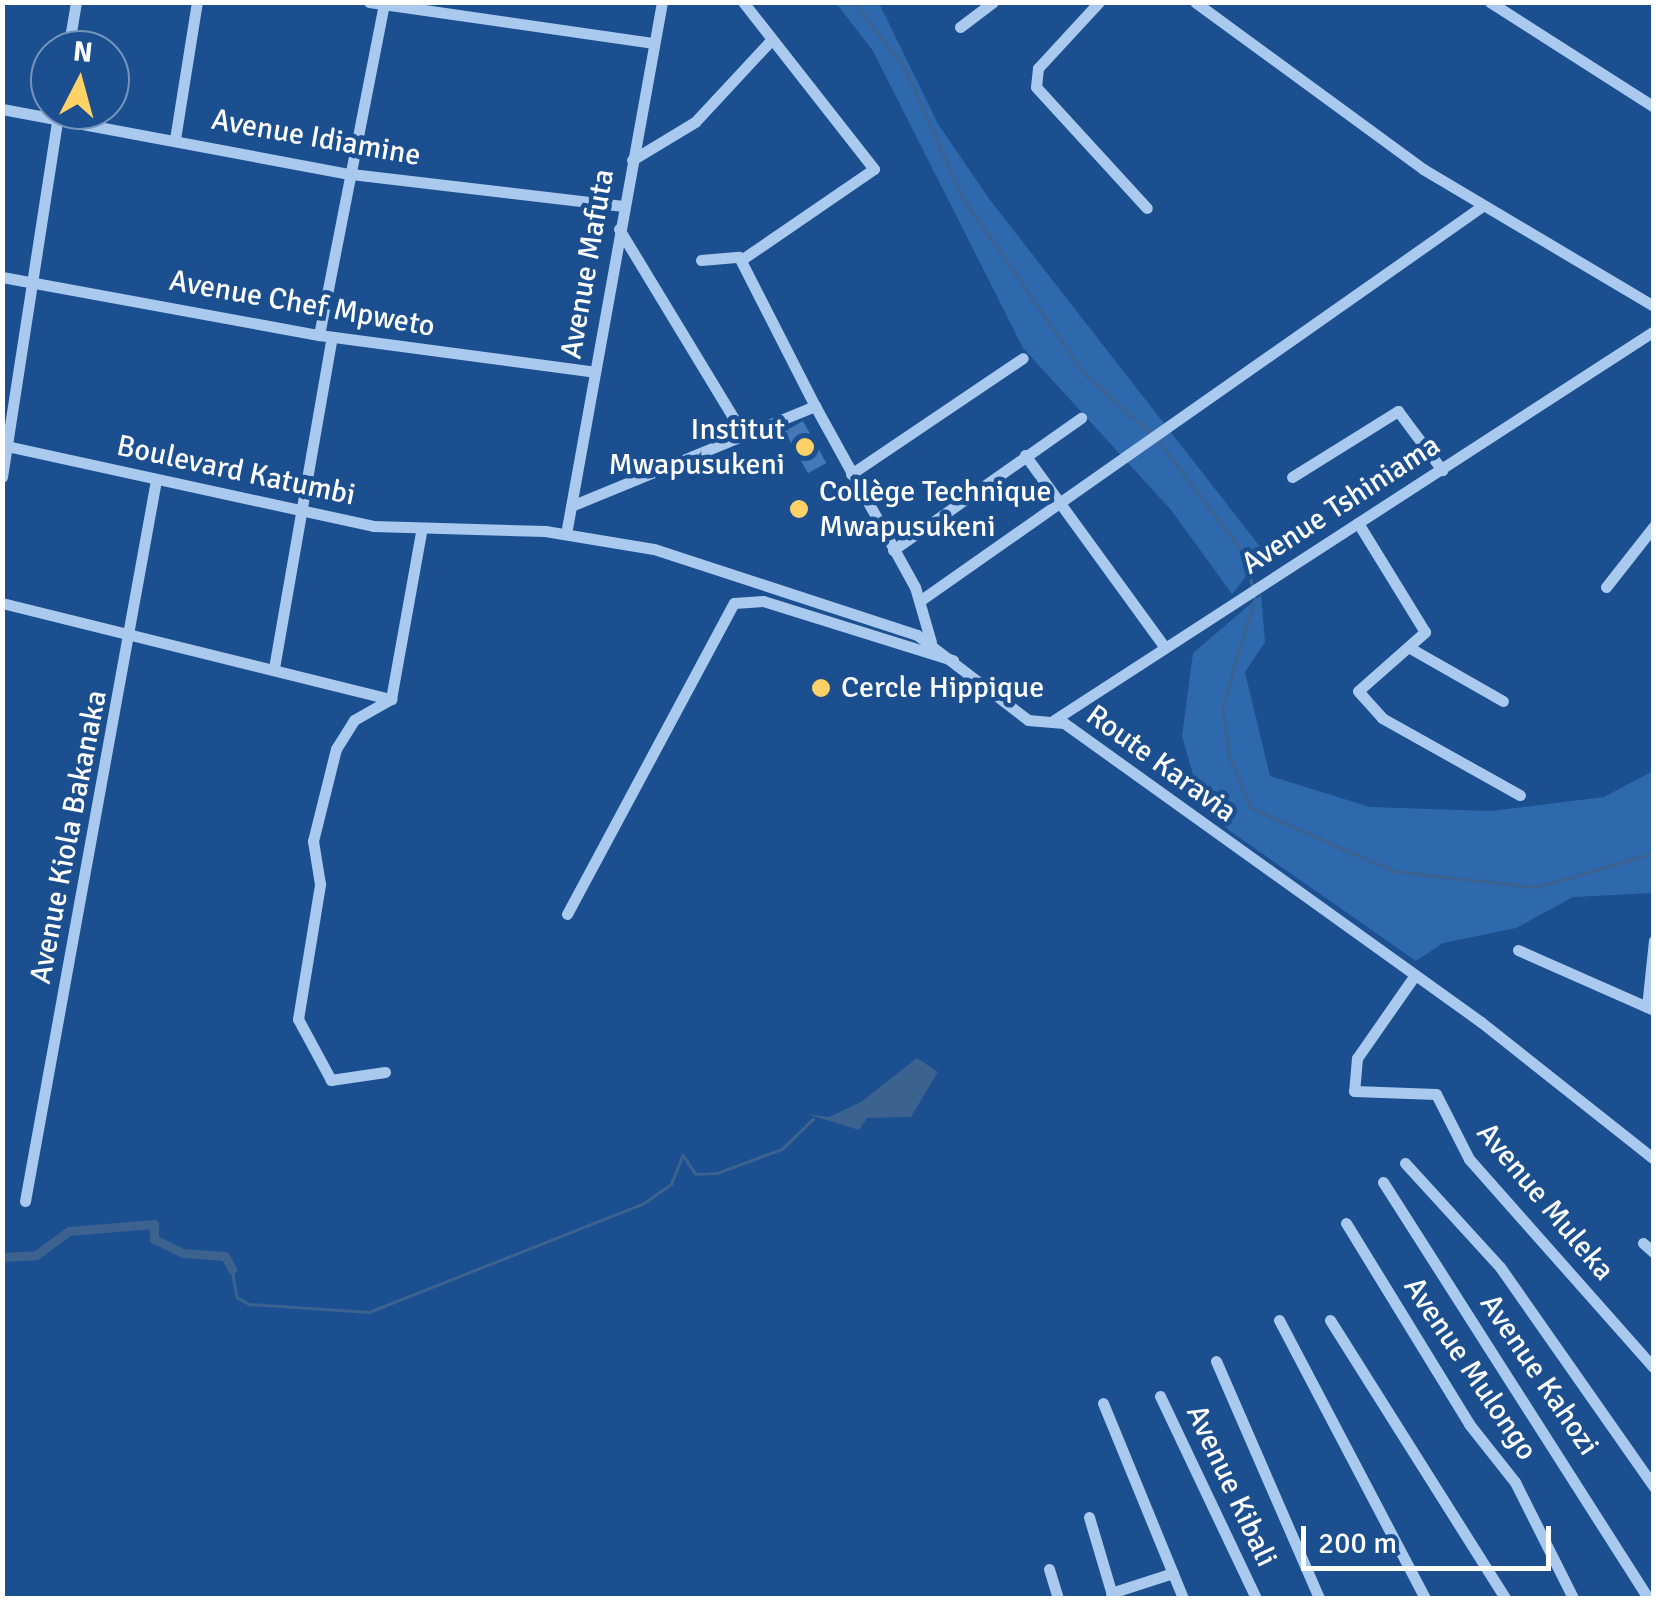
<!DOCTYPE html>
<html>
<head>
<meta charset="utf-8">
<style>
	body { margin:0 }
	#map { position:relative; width:1656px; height:1601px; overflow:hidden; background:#1b4f8f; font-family:Signika,sans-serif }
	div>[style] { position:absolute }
	.green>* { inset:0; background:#2e69ad }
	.water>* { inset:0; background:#3c6290 }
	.stream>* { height:2.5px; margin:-1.25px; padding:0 1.25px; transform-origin:1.25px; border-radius:1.25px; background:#3c6290 }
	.canal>* { height:9px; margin:-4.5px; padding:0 4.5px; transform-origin:4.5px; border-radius:4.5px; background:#3c6290 }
	.building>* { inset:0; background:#4478b7; transform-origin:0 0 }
	.minor>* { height:11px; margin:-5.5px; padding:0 5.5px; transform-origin:5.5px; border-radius:5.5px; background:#a9c9ee }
	.dots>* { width:28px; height:28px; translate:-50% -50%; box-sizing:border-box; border:5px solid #1b4f8f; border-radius:50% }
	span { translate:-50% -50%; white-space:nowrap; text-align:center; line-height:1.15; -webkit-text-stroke:9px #1b4f8f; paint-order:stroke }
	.street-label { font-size:30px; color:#fff }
	.poi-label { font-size:30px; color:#fff }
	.right { translate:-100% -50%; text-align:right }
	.left { translate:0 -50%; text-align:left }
	.frame { position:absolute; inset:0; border:5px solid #fff; pointer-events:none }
	.north { position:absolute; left:30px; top:30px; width:100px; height:100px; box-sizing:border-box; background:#1b4f8f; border:2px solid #7695bc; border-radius:50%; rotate:6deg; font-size:28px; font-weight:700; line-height:40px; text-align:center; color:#fff }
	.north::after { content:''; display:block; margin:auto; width:35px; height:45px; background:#ffd166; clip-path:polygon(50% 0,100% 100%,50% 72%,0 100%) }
	.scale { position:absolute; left:1301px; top:1526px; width:250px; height:45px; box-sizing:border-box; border:5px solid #fff; border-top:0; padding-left:12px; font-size:30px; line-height:35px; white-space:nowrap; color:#fff; -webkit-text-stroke:8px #1b4f8f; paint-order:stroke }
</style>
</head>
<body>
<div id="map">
	<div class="green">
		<i style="clip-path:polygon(836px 3px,879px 3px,938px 124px,990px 200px,1265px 553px,1232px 594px,1171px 510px,1023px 348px,873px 51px)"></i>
		<i style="clip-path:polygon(1261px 595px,1265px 642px,1245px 672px,1270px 776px,1370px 807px,1491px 811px,1604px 797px,1653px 771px,1653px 893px,1573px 897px,1516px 928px,1443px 943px,1416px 961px,1230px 831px,1202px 806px,1182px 736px,1193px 653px)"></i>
	</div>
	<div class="water">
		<i style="clip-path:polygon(917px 1058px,938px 1072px,911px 1117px,867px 1118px,859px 1130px,807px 1114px,829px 1117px,861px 1102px)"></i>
	</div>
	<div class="stream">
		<i style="left:854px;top:2px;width:83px;rotate:52.3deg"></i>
		<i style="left:905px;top:68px;width:142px;rotate:66deg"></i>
		<i style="left:963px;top:198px;width:214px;rotate:55.3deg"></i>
		<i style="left:1085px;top:374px;width:89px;rotate:42.3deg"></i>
		<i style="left:1157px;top:439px;width:147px;rotate:52.7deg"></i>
		<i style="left:1246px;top:556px;width:30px;rotate:78deg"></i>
		<i style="left:1255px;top:598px;width:114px;rotate:106.4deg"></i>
		<i style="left:1223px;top:707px;width:48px;rotate:82.9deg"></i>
		<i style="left:1229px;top:755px;width:57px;rotate:67.5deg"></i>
		<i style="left:1251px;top:808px;width:155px;rotate:23.9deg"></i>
		<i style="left:1393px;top:871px;width:144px;rotate:6.4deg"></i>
		<i style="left:1536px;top:887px;width:123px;rotate:-16.1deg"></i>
		<i style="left:232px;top:1269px;width:28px;rotate:80deg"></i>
		<i style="left:237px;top:1297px;width:14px;rotate:30deg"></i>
		<i style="left:249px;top:1304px;width:120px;rotate:3.8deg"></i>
		<i style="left:369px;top:1312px;width:296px;rotate:-21.6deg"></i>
		<i style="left:644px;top:1203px;width:33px;rotate:-35deg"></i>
		<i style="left:671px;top:1184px;width:31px;rotate:-68deg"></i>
		<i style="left:683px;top:1155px;width:23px;rotate:56deg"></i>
		<i style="left:696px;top:1174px;width:21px;rotate:-3deg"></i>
		<i style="left:717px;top:1173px;width:69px;rotate:-20.3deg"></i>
		<i style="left:782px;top:1149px;width:43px;rotate:-44.1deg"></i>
	</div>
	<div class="canal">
		<i style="left:2px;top:1257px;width:34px;rotate:-3deg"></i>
		<i style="left:36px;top:1255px;width:41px;rotate:-36deg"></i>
		<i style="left:69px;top:1231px;width:85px;rotate:-4.7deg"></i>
		<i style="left:154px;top:1224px;width:15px;rotate:90deg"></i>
		<i style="left:154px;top:1239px;width:32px;rotate:26deg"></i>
		<i style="left:183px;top:1253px;width:42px;rotate:4.1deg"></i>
		<i style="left:225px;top:1256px;width:15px;rotate:62deg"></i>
	</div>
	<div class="building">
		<i style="left:803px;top:421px;width:48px;height:21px;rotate:61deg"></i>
	</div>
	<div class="minor">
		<i style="left:369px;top:2px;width:288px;rotate:8.2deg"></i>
		<i style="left:1099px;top:2px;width:90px;rotate:132.7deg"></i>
		<i style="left:1038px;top:68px;width:19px;rotate:96deg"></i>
		<i style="left:1036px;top:87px;width:164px;rotate:47.5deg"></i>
		<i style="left:1195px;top:2px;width:283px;rotate:36.2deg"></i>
		<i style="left:1423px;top:169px;width:269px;rotate:30.7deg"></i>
		<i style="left:1490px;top:2px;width:195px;rotate:32.6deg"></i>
		<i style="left:960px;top:27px;width:41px;rotate:-37.1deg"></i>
		<i style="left:68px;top:50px;width:49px;rotate:-80.5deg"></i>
		<i style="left:2px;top:109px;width:355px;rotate:10.6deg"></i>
		<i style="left:351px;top:174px;width:274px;rotate:6.7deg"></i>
		<i style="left:175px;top:139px;width:139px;rotate:-80.9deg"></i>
		<i style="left:632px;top:160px;width:74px;rotate:-31.1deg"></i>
		<i style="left:695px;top:122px;width:113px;rotate:-47.1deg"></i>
		<i style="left:619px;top:229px;width:237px;rotate:58.8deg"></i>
		<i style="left:701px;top:260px;width:38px;rotate:-5deg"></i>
		<i style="left:739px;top:257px;width:167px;rotate:63deg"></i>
		<i style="left:741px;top:260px;width:161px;rotate:-34.4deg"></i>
		<i style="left:874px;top:169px;width:212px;rotate:-128.1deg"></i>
		<i style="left:2px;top:277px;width:322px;rotate:10.4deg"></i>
		<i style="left:319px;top:335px;width:278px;rotate:7.6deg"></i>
		<i style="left:319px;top:335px;width:336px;rotate:-78.9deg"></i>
		<i style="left:2px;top:445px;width:380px;rotate:12.3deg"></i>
		<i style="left:373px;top:526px;width:172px;rotate:1.7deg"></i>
		<i style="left:545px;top:531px;width:110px;rotate:9.4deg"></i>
		<i style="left:654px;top:549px;width:277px;rotate:18.1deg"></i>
		<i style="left:917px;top:635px;width:140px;rotate:37.4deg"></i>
		<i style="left:1028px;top:720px;width:36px;rotate:5deg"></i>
		<i style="left:1064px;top:723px;width:513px;rotate:35.64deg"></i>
		<i style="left:1481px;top:1022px;width:221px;rotate:38.4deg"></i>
		<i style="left:1025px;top:455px;width:238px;rotate:54deg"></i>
		<i style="left:851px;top:474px;width:207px;rotate:-34deg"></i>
		<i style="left:2px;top:477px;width:367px;rotate:-81.2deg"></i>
		<i style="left:1292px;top:477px;width:125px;rotate:-31.9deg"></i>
		<i style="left:1398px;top:411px;width:74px;rotate:53.3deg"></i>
		<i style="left:571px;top:506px;width:264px;rotate:-22.3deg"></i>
		<i style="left:815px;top:406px;width:207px;rotate:61.1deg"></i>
		<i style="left:915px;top:587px;width:57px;rotate:73.8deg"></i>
		<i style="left:1358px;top:523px;width:128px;rotate:58.4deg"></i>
		<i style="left:1425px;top:632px;width:89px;rotate:138.6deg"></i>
		<i style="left:1358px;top:691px;width:36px;rotate:48deg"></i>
		<i style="left:1382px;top:718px;width:158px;rotate:29.2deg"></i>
		<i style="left:566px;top:534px;width:541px;rotate:-79.77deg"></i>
		<i style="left:893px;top:550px;width:230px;rotate:-35.1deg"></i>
		<i style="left:1606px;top:587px;width:78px;rotate:-51.8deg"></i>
		<i style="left:921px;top:600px;width:684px;rotate:-35.06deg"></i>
		<i style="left:2px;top:603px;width:401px;rotate:13.9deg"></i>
		<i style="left:1410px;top:648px;width:107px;rotate:29.7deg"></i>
		<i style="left:274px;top:668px;width:336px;rotate:-80.1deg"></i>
		<i style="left:391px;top:699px;width:170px;rotate:-79.8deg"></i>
		<i style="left:1054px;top:720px;width:715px;rotate:-32.96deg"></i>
		<i style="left:567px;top:914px;width:353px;rotate:-61.8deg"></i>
		<i style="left:734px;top:603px;width:29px;rotate:-4deg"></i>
		<i style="left:763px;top:601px;width:199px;rotate:17.3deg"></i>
		<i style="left:1518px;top:950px;width:149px;rotate:23.8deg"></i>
		<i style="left:1415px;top:975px;width:101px;rotate:124.9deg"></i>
		<i style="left:1357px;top:1058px;width:33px;rotate:95deg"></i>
		<i style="left:1354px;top:1091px;width:82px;rotate:2.1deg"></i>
		<i style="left:1436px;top:1094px;width:73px;rotate:63.1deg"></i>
		<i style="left:1469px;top:1159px;width:279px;rotate:48.5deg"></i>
		<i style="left:1647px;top:1007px;width:67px;rotate:-84deg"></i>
		<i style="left:385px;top:1072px;width:55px;rotate:171.6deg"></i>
		<i style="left:331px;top:1080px;width:69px;rotate:-118.4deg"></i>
		<i style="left:298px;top:1019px;width:137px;rotate:-80.7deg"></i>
		<i style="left:320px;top:884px;width:44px;rotate:-99.2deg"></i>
		<i style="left:313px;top:841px;width:95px;rotate:-76deg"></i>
		<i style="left:336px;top:749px;width:34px;rotate:-58deg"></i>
		<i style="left:354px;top:720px;width:43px;rotate:-29.6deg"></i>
		<i style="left:1405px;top:1163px;width:141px;rotate:47.6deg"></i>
		<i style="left:1500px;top:1267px;width:269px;rotate:55deg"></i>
		<i style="left:1383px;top:1182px;width:493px;rotate:57.5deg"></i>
		<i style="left:25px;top:1201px;width:733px;rotate:-79.7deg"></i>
		<i style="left:1346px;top:1223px;width:236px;rotate:58.5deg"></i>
		<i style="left:1469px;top:1424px;width:74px;rotate:51.6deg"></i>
		<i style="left:1515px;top:1482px;width:130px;rotate:63.4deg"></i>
		<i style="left:1643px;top:1243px;width:15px;rotate:42deg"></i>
		<i style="left:1279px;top:1320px;width:314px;rotate:62.3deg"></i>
		<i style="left:1330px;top:1320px;width:328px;rotate:57.8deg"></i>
		<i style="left:1216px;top:1361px;width:258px;rotate:66.5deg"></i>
		<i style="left:1160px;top:1396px;width:224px;rotate:64.6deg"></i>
		<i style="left:1103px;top:1403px;width:211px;rotate:67.7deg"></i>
		<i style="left:1089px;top:1517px;width:84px;rotate:73.5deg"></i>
		<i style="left:1049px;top:1569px;width:30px;rotate:73deg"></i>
		<i style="left:1111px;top:1593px;width:65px;rotate:-17.9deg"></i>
	</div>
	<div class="dots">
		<i style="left:805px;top:447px;background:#ffd166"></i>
		<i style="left:799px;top:509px;background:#ffd166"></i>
		<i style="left:821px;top:688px;background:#ffd166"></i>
	</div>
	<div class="street-label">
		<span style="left:316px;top:138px;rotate:10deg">Avenue Idiamine</span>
		<span style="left:588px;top:264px;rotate:-80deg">Avenue Mafuta</span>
		<span style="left:302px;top:304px;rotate:10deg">Avenue Chef Mpweto</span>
		<span style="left:236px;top:471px;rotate:12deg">Boulevard Katumbi</span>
		<span style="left:1341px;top:505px;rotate:-33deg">Avenue Tshiniama</span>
		<span style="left:1161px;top:764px;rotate:36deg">Route Karavia</span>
		<span style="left:69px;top:837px;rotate:-79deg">Avenue Kiola Bakanaka</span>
		<span style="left:1545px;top:1202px;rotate:50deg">Avenue Muleka</span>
		<span style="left:1470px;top:1369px;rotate:56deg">Avenue Mulongo</span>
		<span style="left:1539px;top:1375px;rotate:56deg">Avenue Kahozi</span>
		<span style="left:1231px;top:1486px;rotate:65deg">Avenue Kibali</span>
	</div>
	<div class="poi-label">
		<span class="right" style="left:785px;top:447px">Institut<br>Mwapusukeni</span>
		<span class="left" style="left:819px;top:509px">Collège Technique<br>Mwapusukeni</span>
		<span class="left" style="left:841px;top:688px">Cercle Hippique</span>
	</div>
	<div class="frame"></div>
	<div class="north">N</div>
	<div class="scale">200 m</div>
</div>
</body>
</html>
